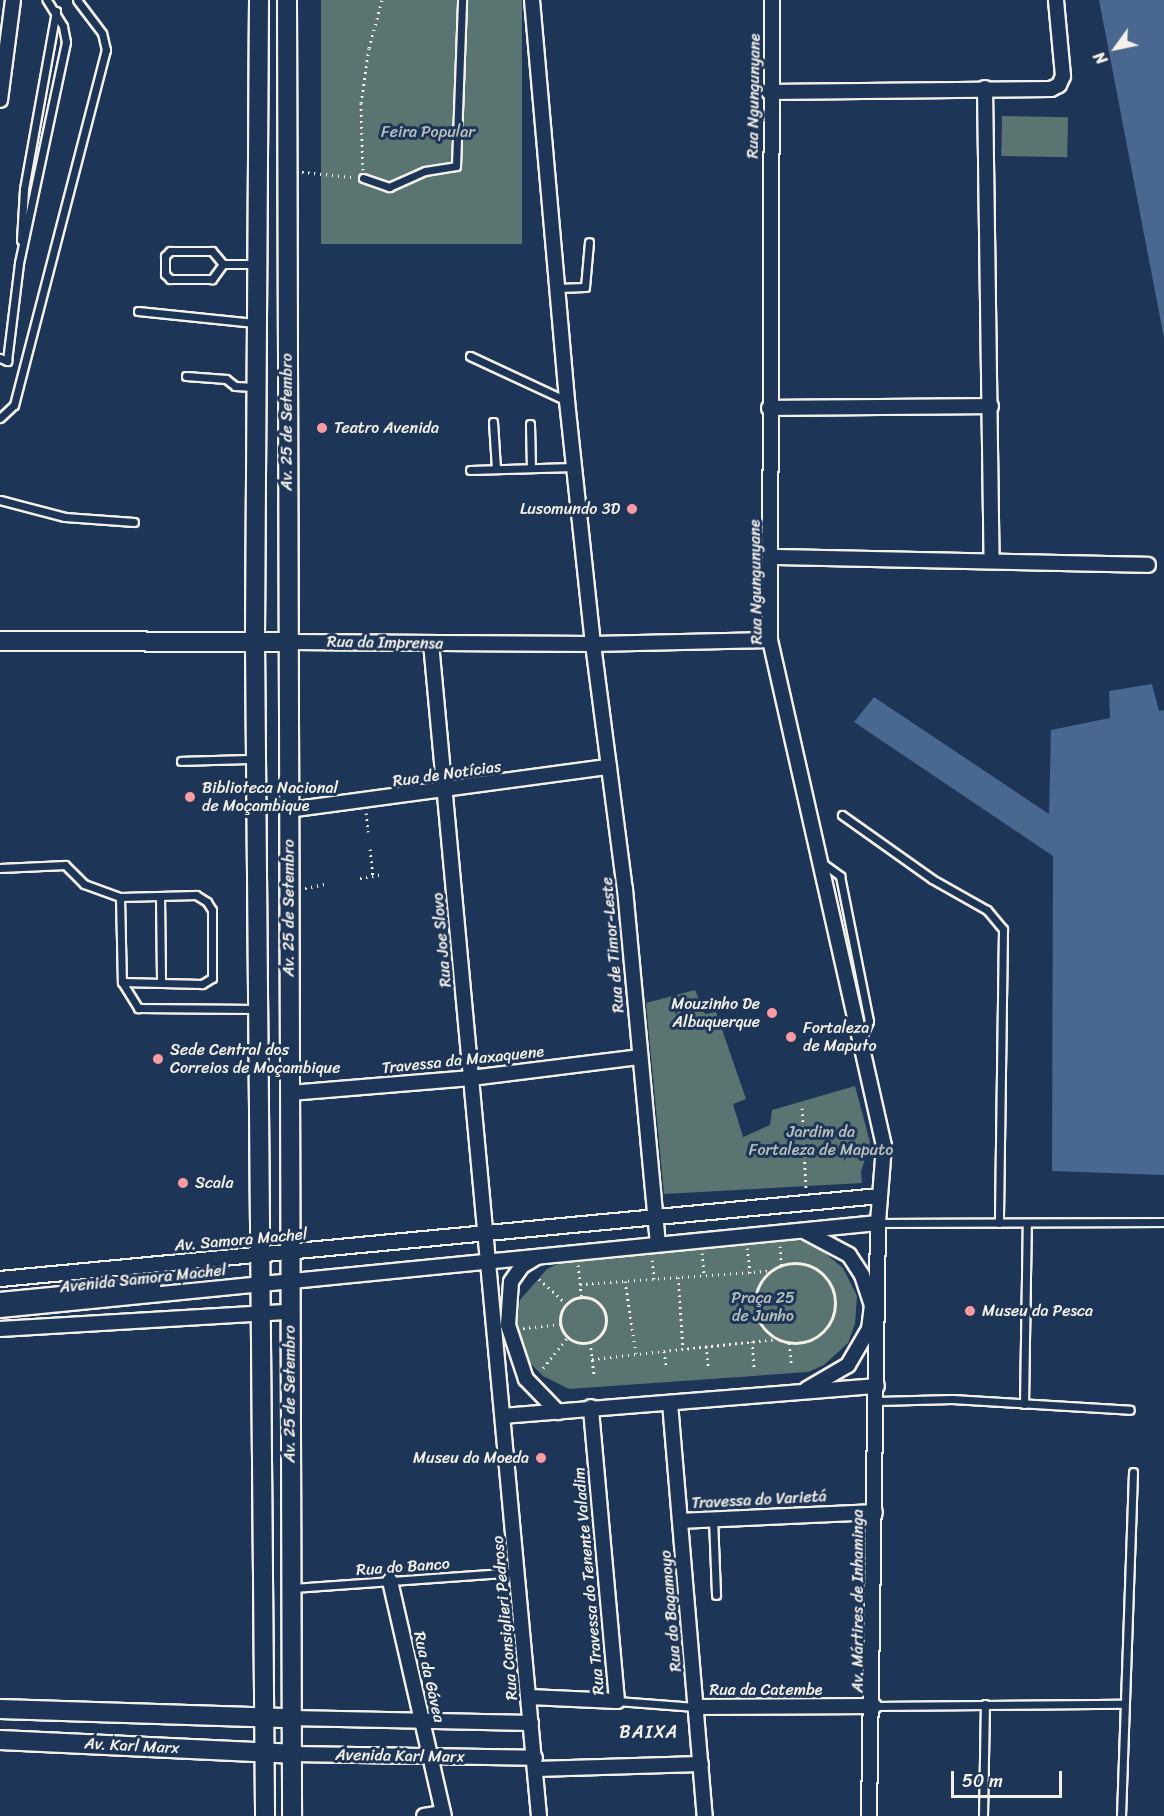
<!DOCTYPE html>
<html>
<head>
<meta charset="utf-8">
<style>
	body { margin:0 }
	#map { position:relative; width:1164px; height:1816px; overflow:hidden; background:#1d3557; font-family:Sriracha,sans-serif }
	div>[style] { position:absolute }
	.green>* { inset:0; background:#5a7471; transform-origin:0 0 }
	.water>* { inset:0; background:#49688f }
	.path>* { height:3px; margin-top:-1.5px; transform-origin:0; background:repeating-linear-gradient(90deg,#f4f1e8 0 1.5px,transparent 0 6px) }
	.path>.ring { margin:-1.5px; padding:0; box-sizing:content-box; background:none; border:3px solid #f4f1e8; border-radius:50% }
	.roads { filter:drop-shadow(2px 0 #f4f1e8) drop-shadow(-2px 0 #f4f1e8) drop-shadow(0 2px #f4f1e8) drop-shadow(0 -2px #f4f1e8) }
	.lane>* { height:7px; margin:-3.5px; padding:0 3.5px; transform-origin:3.5px; border-radius:3.5px; background:#1d3557 }
	.street>* { height:14px; margin:-7px; padding:0 7px; transform-origin:7px; border-radius:7px; background:#1d3557 }
	.secondary>* { height:18px; margin:-9px; padding:0 9px; transform-origin:9px; border-radius:9px; background:#1d3557 }
	.dots>* { width:16px; height:16px; translate:-50% -50%; box-sizing:border-box; border:3px solid #1d3557; border-radius:50% }
	span { translate:-50% -50%; white-space:nowrap; text-align:center; line-height:1.15; -webkit-text-stroke:6px #1d3557; paint-order:stroke }
	.street-label { font-size:16px; color:#f4f1e8 }
	.park-label { font-size:16px; color:#b6bfb8 }
	.poi-label { font-size:16px; color:#f4f1e8 }
	.left { translate:0 -50%; text-align:left }
	.right { translate:-100% -50%; text-align:right }
	.neighbourhood-label { font-size:18px; color:#f4f1e8; letter-spacing:1.5px }
	.north { position:absolute; left:1086px; top:18px; width:60px; height:60px; -webkit-text-stroke:4px #1d3557; paint-order:stroke; rotate:237deg; font-size:16px; font-weight:700; line-height:24px; text-align:center; color:#f4f1e8 }
	.north::after { content:''; display:block; margin:auto; width:21px; height:27px; background:#f4f1e8; clip-path:polygon(50% 0,100% 100%,50% 72%,0 100%) }
	.scale { position:absolute; left:951px; top:1771px; width:111px; height:27px; box-sizing:border-box; border:3px solid #f4f1e8; border-top:0; padding-left:8px; font-size:18px; line-height:21px; white-space:nowrap; color:#f4f1e8; -webkit-text-stroke:4px #1d3557; paint-order:stroke }
</style>
</head>
<body>
<div id="map">
	<div class="green">
		<i style="left:321px;top:0;width:201px;height:244px"></i>
		<i style="left:1002px;top:116px;width:66px;height:40px;rotate:1deg"></i>
		<i style="clip-path:polygon(695px 990px,705px 1014px,716px 1012px,746px 1099px,733px 1104px,743px 1137px,770px 1125px,772px 1110px,855px 1086px,870px 1142px,861px 1172px,862px 1183px,664px 1194px,646px 1003px)"></i>
		<i style="clip-path:polygon(765px 1239px,797px 1239px,819px 1248px,843px 1268px,857px 1296px,855px 1324px,848px 1343px,824px 1365px,808px 1372px,569px 1389px,543px 1376px,525px 1358px,516px 1328px,520px 1300px,547px 1269px,566px 1260px)"></i>
	</div>
	<div class="water">
		<i style="clip-path:polygon(1099px 0,1164px 0,1164px 338px)"></i>
		<i style="clip-path:polygon(1152px 684px,1159px 711px,1164px 710px,1164px 1175px,1052px 1171px,1053px 856px,854px 722px,874px 697px,1049px 814px,1051px 730px,1110px 718px,1109px 691px)"></i>
	</div>
	<div class="path">
		<i style="left:363px;top:170px;width:67px;rotate:-91.7deg"></i>
		<i style="left:361px;top:103px;width:56px;rotate:-81.7deg"></i>
		<i style="left:369px;top:48px;width:50px;rotate:-74.8deg"></i>
		<i style="left:302px;top:172px;width:50px;rotate:5.7deg"></i>
		<i style="left:366px;top:813px;width:19px;rotate:84deg"></i>
		<i style="left:370px;top:849px;width:27px;rotate:84deg"></i>
		<i style="left:360px;top:878px;width:22px;rotate:-10deg"></i>
		<i style="left:305px;top:888px;width:21px;rotate:-11deg"></i>
		<i style="left:802px;top:1108px;width:82px;rotate:87.2deg"></i>
		<i style="left:780px;top:1246px;width:19px;rotate:87deg"></i>
		<i style="left:747px;top:1248px;width:25px;rotate:83deg"></i>
		<i style="left:702px;top:1253px;width:23px;rotate:85deg"></i>
		<i style="left:652px;top:1260px;width:19px;rotate:84deg"></i>
		<i class="ring" style="left:755px;top:1263px;width:77px;height:77px"></i>
		<i style="left:578px;top:1265px;width:31px;rotate:84deg"></i>
		<i style="left:678px;top:1277px;width:72px;rotate:86deg"></i>
		<i style="left:539px;top:1279px;width:36px;rotate:42deg"></i>
		<i style="left:625px;top:1281px;width:73px;rotate:81.3deg"></i>
		<i style="left:580px;top:1284px;width:188px;rotate:-4deg"></i>
		<i class="ring" style="left:560px;top:1297px;width:43px;height:43px"></i>
		<i style="left:523px;top:1328px;width:37px;rotate:-6deg"></i>
		<i style="left:752px;top:1341px;width:26px;rotate:86deg"></i>
		<i style="left:590px;top:1342px;width:32px;rotate:83deg"></i>
		<i style="left:789px;top:1343px;width:20px;rotate:84deg"></i>
		<i style="left:706px;top:1346px;width:20px;rotate:84deg"></i>
		<i style="left:664px;top:1351px;width:16px;rotate:83deg"></i>
		<i style="left:592px;top:1359px;width:184px;rotate:-6.2deg"></i>
		<i style="left:543px;top:1368px;width:40px;rotate:-51deg"></i>
	</div>
	<div class="roads">
		<div class="lane">
			<i style="left:363px;top:178px;width:28px;rotate:19deg"></i>
			<i style="left:389px;top:187px;width:39px;rotate:-24deg"></i>
			<i style="left:425px;top:171px;width:31px;rotate:-9deg"></i>
			<i style="left:456px;top:166px;width:166px;rotate:-87.9deg"></i>
			<i style="left:21px;top:240px;width:51px;rotate:-86.6deg"></i>
			<i style="left:24px;top:189px;width:181px;rotate:-79.8deg"></i>
			<i style="left:170px;top:251px;width:42px"></i>
			<i style="left:212px;top:251px;width:17px;rotate:50deg"></i>
			<i style="left:223px;top:264px;width:19px;rotate:126deg"></i>
			<i style="left:212px;top:279px;width:42px;rotate:180deg"></i>
			<i style="left:170px;top:279px;width:7px;rotate:-135deg"></i>
			<i style="left:165px;top:274px;width:18px;rotate:-90deg"></i>
			<i style="left:165px;top:256px;width:7px;rotate:-45deg"></i>
			<i style="left:223px;top:264px;width:34px"></i>
			<i style="left:558px;top:288px;width:27px;rotate:-2deg"></i>
			<i style="left:585px;top:287px;width:45px;rotate:-84.9deg"></i>
			<i style="left:138px;top:311px;width:117px;rotate:5.9deg"></i>
			<i style="left:470px;top:356px;width:107px;rotate:24.9deg"></i>
			<i style="left:0;top:358px;width:8px;rotate:23deg"></i>
			<i style="left:7px;top:361px;width:99px;rotate:-83deg"></i>
			<i style="left:19px;top:263px;width:226px;rotate:-78deg"></i>
			<i style="left:66px;top:42px;width:16px;rotate:-101deg"></i>
			<i style="left:63px;top:26px;width:31px;rotate:-122deg"></i>
			<i style="left:186px;top:376px;width:40px;rotate:4.3deg"></i>
			<i style="left:226px;top:379px;width:11px;rotate:38deg"></i>
			<i style="left:235px;top:386px;width:19px;rotate:3deg"></i>
			<i style="left:0;top:418px;width:19px;rotate:-43deg"></i>
			<i style="left:14px;top:405px;width:367px;rotate:-75.5deg"></i>
			<i style="left:106px;top:50px;width:17px;rotate:-103deg"></i>
			<i style="left:102px;top:33px;width:41px;rotate:-127.1deg"></i>
			<i style="left:493px;top:422px;width:47px;rotate:86.3deg"></i>
			<i style="left:530px;top:424px;width:44px;rotate:88.7deg"></i>
			<i style="left:470px;top:470px;width:104px;rotate:-1.7deg"></i>
			<i style="left:0;top:500px;width:67px;rotate:14.7deg"></i>
			<i style="left:65px;top:517px;width:69px;rotate:4.1deg"></i>
			<i style="left:181px;top:761px;width:73px;rotate:-1.6deg"></i>
			<i style="left:842px;top:815px;width:110px;rotate:35.4deg"></i>
			<i style="left:932px;top:879px;width:63px;rotate:29.4deg"></i>
			<i style="left:987px;top:910px;width:25px;rotate:50deg"></i>
			<i style="left:1003px;top:929px;width:294px;rotate:90.8deg"></i>
			<i style="left:821px;top:862px;width:24px;rotate:36deg"></i>
			<i style="left:840px;top:876px;width:148px;rotate:78.7deg"></i>
			<i style="left:869px;top:1021px;width:17px;rotate:114deg"></i>
			<i style="left:0;top:868px;width:65px;rotate:-2.6deg"></i>
			<i style="left:65px;top:865px;width:27px;rotate:45deg"></i>
			<i style="left:84px;top:884px;width:38px;rotate:20deg"></i>
			<i style="left:120px;top:897px;width:76px;rotate:-1.5deg"></i>
			<i style="left:196px;top:895px;width:13px;rotate:32deg"></i>
			<i style="left:207px;top:902px;width:9px;rotate:58deg"></i>
			<i style="left:212px;top:910px;width:68px;rotate:90deg"></i>
			<i style="left:212px;top:978px;width:12px;rotate:149deg"></i>
			<i style="left:202px;top:984px;width:80px;rotate:-178.6deg"></i>
			<i style="left:160px;top:896px;width:87px;rotate:89.3deg"></i>
			<i style="left:120px;top:897px;width:85px;rotate:88.7deg"></i>
			<i style="left:122px;top:982px;width:31px;rotate:58deg"></i>
			<i style="left:138px;top:1008px;width:118px;rotate:0.5deg"></i>
			<i style="left:878px;top:1223px;width:286px;rotate:-0.2deg"></i>
			<i style="left:877px;top:1401px;width:75px;rotate:-1.5deg"></i>
			<i style="left:952px;top:1399px;width:178px;rotate:3.5deg"></i>
			<i style="left:1024px;top:1404px;width:181px;rotate:-89.1deg"></i>
			<i style="left:713px;top:1519px;width:76px;rotate:87.7deg"></i>
			<i style="left:293px;top:1588px;width:225px;rotate:-4.1deg"></i>
			<i style="left:617px;top:1701px;width:78px;rotate:4.4deg"></i>
			<i style="left:874px;top:1706px;width:249px;rotate:-0.5deg"></i>
			<i style="left:983px;top:1816px;width:112px;rotate:-89deg"></i>
			<i style="left:1121px;top:1816px;width:344px;rotate:-88deg"></i>
		</div>
		<div class="street">
			<i style="left:532px;top:0;width:403px;rotate:85deg"></i>
			<i style="left:567px;top:401px;width:244px;rotate:83.9deg"></i>
			<i style="left:593px;top:644px;width:247px;rotate:82.6deg"></i>
			<i style="left:625px;top:889px;width:356px;rotate:84.7deg"></i>
			<i style="left:772px;top:0;width:640px;rotate:90.18deg"></i>
			<i style="left:770px;top:640px;width:519px;rotate:77.3deg"></i>
			<i style="left:884px;top:1146px;width:77px;rotate:94.5deg"></i>
			<i style="left:878px;top:1223px;width:593px;rotate:90.87deg"></i>
			<i style="left:985px;top:88px;width:472px;rotate:89.2deg"></i>
			<i style="left:769px;top:92px;width:282px;rotate:-0.6deg"></i>
			<i style="left:1051px;top:89px;width:9px;rotate:-27deg"></i>
			<i style="left:1059px;top:85px;width:10px;rotate:-66deg"></i>
			<i style="left:1063px;top:76px;width:76px;rotate:-95.3deg"></i>
			<i style="left:0;top:100px;width:101px;rotate:-82.6deg"></i>
			<i style="left:769px;top:408px;width:222px;rotate:-0.5deg"></i>
			<i style="left:772px;top:557px;width:376px;rotate:1.2deg"></i>
			<i style="left:289px;top:642px;width:304px;rotate:0.4deg"></i>
			<i style="left:593px;top:644px;width:177px;rotate:-1.3deg"></i>
			<i style="left:431px;top:643px;width:1178px;rotate:84.74deg"></i>
			<i style="left:289px;top:810px;width:323px;rotate:-7.7deg"></i>
			<i style="left:290px;top:1093px;width:182px;rotate:-4.7deg"></i>
			<i style="left:471px;top:1078px;width:169px;rotate:-7.1deg"></i>
			<i style="left:804px;top:1231px;width:51px;rotate:28.1deg"></i>
			<i style="left:849px;top:1255px;width:24px;rotate:57deg"></i>
			<i style="left:862px;top:1275px;width:32px;rotate:72deg"></i>
			<i style="left:872px;top:1305px;width:24px;rotate:97deg"></i>
			<i style="left:869px;top:1329px;width:42px;rotate:120.3deg"></i>
			<i style="left:848px;top:1365px;width:48px;rotate:149.7deg"></i>
			<i style="left:537px;top:1257px;width:17px;rotate:149deg"></i>
			<i style="left:522px;top:1266px;width:19px;rotate:125deg"></i>
			<i style="left:511px;top:1282px;width:43px;rotate:94deg"></i>
			<i style="left:508px;top:1325px;width:57px;rotate:71.6deg"></i>
			<i style="left:526px;top:1379px;width:46px;rotate:45.9deg"></i>
			<i style="left:0;top:1279px;width:884px;rotate:-5.39deg"></i>
			<i style="left:0;top:1300px;width:154px;rotate:-5.6deg"></i>
			<i style="left:0;top:1310px;width:882px;rotate:-5.66deg"></i>
			<i style="left:0;top:1329px;width:290px;rotate:-3.4deg"></i>
			<i style="left:670px;top:1403px;width:414px;rotate:85.2deg"></i>
			<i style="left:503px;top:1416px;width:375px;rotate:-4.6deg"></i>
			<i style="left:680px;top:1521px;width:195px;rotate:-2.6deg"></i>
			<i style="left:390px;top:1581px;width:241px;rotate:77.1deg"></i>
			<i style="left:529px;top:1697px;width:88px;rotate:2.6deg"></i>
			<i style="left:617px;top:1701px;width:295px;rotate:-95.1deg"></i>
			<i style="left:695px;top:1707px;width:179px;rotate:-0.3deg"></i>
			<i style="left:291px;top:1718px;width:240px;rotate:1.2deg"></i>
			<i style="left:292px;top:1754px;width:243px;rotate:0.9deg"></i>
			<i style="left:535px;top:1769px;width:166px;rotate:-1.7deg"></i>
			<i style="left:424px;top:1816px;width:19px;rotate:-9deg"></i>
		</div>
		<div class="secondary">
			<i style="left:259px;top:0;width:641px;rotate:90.36deg"></i>
			<i style="left:255px;top:641px;width:1175px;rotate:89.51deg"></i>
			<i style="left:287px;top:0;width:1816px;rotate:89.84deg"></i>
			<i style="left:0;top:641px;width:289px;rotate:0.2deg"></i>
			<i style="left:0;top:1709px;width:291px;rotate:1.8deg"></i>
			<i style="left:0;top:1740px;width:292px;rotate:2.7deg"></i>
		</div>
	</div>
	<div class="dots">
		<i style="left:322px;top:428px;background:#ff9aa2"></i>
		<i style="left:632px;top:509px;background:#ff9aa2"></i>
		<i style="left:190px;top:797px;background:#ff9aa2"></i>
		<i style="left:772px;top:1013px;background:#ff9aa2"></i>
		<i style="left:791px;top:1037px;background:#ff9aa2"></i>
		<i style="left:158px;top:1059px;background:#ff9aa2"></i>
		<i style="left:183px;top:1183px;background:#ff9aa2"></i>
		<i style="left:970px;top:1311px;background:#ff9aa2"></i>
		<i style="left:541px;top:1458px;background:#ff9aa2"></i>
	</div>
	<div class="street-label">
		<span style="left:754px;top:96px;rotate:-89deg">Rua Ngungunyane</span>
		<span style="left:287px;top:422px;rotate:-90deg">Av. 25 de Setembro</span>
		<span style="left:756px;top:582px;rotate:-91deg">Rua Ngungunyane</span>
		<span style="left:385px;top:643px;rotate:1deg">Rua da Imprensa</span>
		<span style="left:447px;top:774px;rotate:-8deg">Rua de Notícias</span>
		<span style="left:289px;top:908px;rotate:-90deg">Av. 25 de Setembro</span>
		<span style="left:442px;top:940px;rotate:-95deg">Rua Joe Slovo</span>
		<span style="left:613px;top:945px;rotate:-95deg">Rua de Timor-Leste</span>
		<span style="left:463px;top:1060px;rotate:-6deg">Travessa da Maxaquene</span>
		<span style="left:241px;top:1240px;rotate:-5deg">Av. Samora Machel</span>
		<span style="left:143px;top:1279px;rotate:-6deg">Avenida Samora Machel</span>
		<span style="left:290px;top:1394px;rotate:-90deg">Av. 25 de Setembro</span>
		<span style="left:759px;top:1500px;rotate:-3deg">Travessa do Varietá</span>
		<span style="left:403px;top:1567px;rotate:-4deg">Rua do Banco</span>
		<span style="left:589px;top:1581px;rotate:-95deg">Rua Travessa do Tenente Valadim</span>
		<span style="left:858px;top:1601px;rotate:-90deg">Av. Mártires de Inhaminga</span>
		<span style="left:671px;top:1611px;rotate:-95deg">Rua do Bagamoyo</span>
		<span style="left:505px;top:1618px;rotate:-95deg">Rua Consiglieri Pedroso</span>
		<span style="left:429px;top:1677px;rotate:77deg">Rua da Gávea</span>
		<span style="left:766px;top:1690px">Rua da Catembe</span>
		<span style="left:132px;top:1746px;rotate:3deg">Av. Karl Marx</span>
		<span style="left:400px;top:1756px;rotate:1deg">Avenida Karl Marx</span>
	</div>
	<div class="park-label">
		<span style="left:428px;top:132px">Feira Popular</span>
		<span style="left:821px;top:1141px">Jardim da<br>Fortaleza de Maputo</span>
		<span style="left:763px;top:1307px">Praça 25<br>de Junho</span>
	</div>
	<div class="poi-label">
		<span class="left" style="left:334px;top:428px">Teatro Avenida</span>
		<span class="right" style="left:620px;top:509px">Lusomundo 3D</span>
		<span class="left" style="left:202px;top:797px">Biblioteca Nacional<br>de Moçambique</span>
		<span class="right" style="left:760px;top:1013px">Mouzinho De<br>Albuquerque</span>
		<span class="left" style="left:803px;top:1037px">Fortaleza<br>de Maputo</span>
		<span class="left" style="left:170px;top:1059px">Sede Central dos<br>Correios de Moçambique</span>
		<span class="left" style="left:195px;top:1183px">Scala</span>
		<span class="left" style="left:982px;top:1311px">Museu da Pesca</span>
		<span class="right" style="left:529px;top:1458px">Museu da Moeda</span>
	</div>
	<div class="neighbourhood-label">
		<span style="left:649px;top:1732px">BAIXA</span>
	</div>
	<div class="north">N</div>
	<div class="scale">50 m</div>
</div>
</body>
</html>
